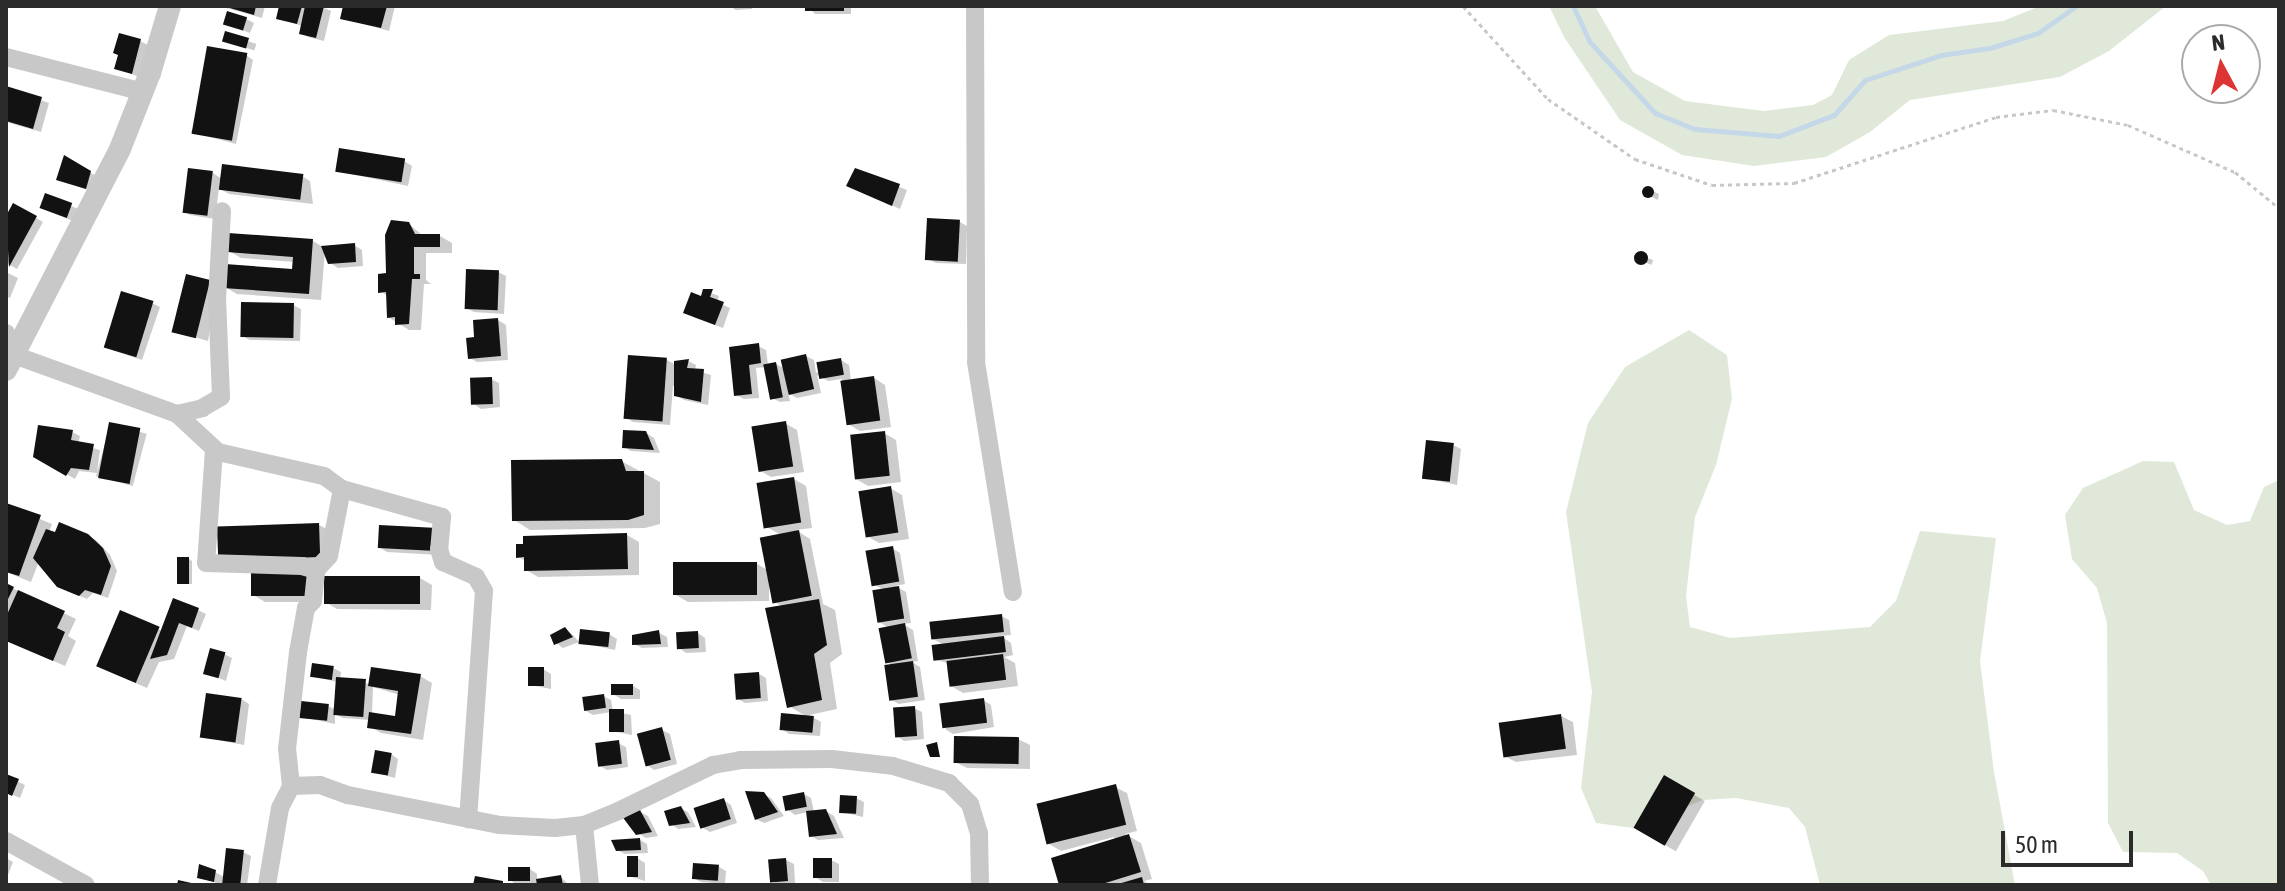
<!DOCTYPE html>
<html>
<head>
<meta charset="utf-8">
<style>
	body { margin:0 }
	#map { position:relative; width:2285px; height:891px; overflow:hidden; background:#fff; font-family:"Asap Condensed",sans-serif }
	div>[style] { position:absolute }
	.green>* { inset:0; background:#e0e9d9 }
	.shadow>* { inset:0; background:#0003; transform-origin:0 0 }
	.stream>* { height:5px; margin:-2.5px; padding:0 2.5px; transform-origin:2.5px; border-radius:2.5px; background:#c5d8e8 }
	.building>* { inset:0; background:#121212; transform-origin:0 0 }
	.round { border-radius:50% }
	.path>* { height:3px; margin-top:-1.5px; transform-origin:0; background:repeating-linear-gradient(90deg,#c8c8c8 0 4px,transparent 0 8px) }
	.minor>* { height:18px; margin:-9px; padding:0 9px; transform-origin:9px; border-radius:9px; background:#c8c8c8 }
	.tertiary>* { height:22px; margin:-11px; padding:0 11px; transform-origin:11px; border-radius:11px; background:#c8c8c8 }
	span { translate:-50% -50%; white-space:nowrap; text-align:center; line-height:1.15; -webkit-text-stroke:8px #fff; paint-order:stroke }
	.frame { position:absolute; inset:0; border:8px solid #2b2b2b; pointer-events:none }
	.north { position:absolute; left:2181px; top:24px; width:80px; height:80px; box-sizing:border-box; background:#fff; border:2px solid #aaa; border-radius:50%; rotate:353deg; font-size:22px; font-weight:700; line-height:32px; text-align:center; color:#2b2b2b }
	.north::after { content:''; display:block; margin:auto; width:28px; height:36px; background:#dc3534; clip-path:polygon(50% 0,100% 100%,50% 72%,0 100%) }
	.scale { position:absolute; left:2001px; top:831px; width:132px; height:36px; box-sizing:border-box; border:4px solid #2b2b2b; border-top:0; padding-left:10px; font-size:24px; line-height:28px; white-space:nowrap; color:#2b2b2b; -webkit-text-stroke:6px #fff; paint-order:stroke }
</style>
</head>
<body>
<div id="map">
	<div class="green">
		<i style="clip-path:polygon(1549px 6px,1595px 6px,1633px 72px,1685px 101px,1764px 111px,1813px 105px,1832px 95px,1849px 60px,1889px 35px,2003px 21px,2040px 6px,2166px 6px,2109px 51px,2060px 77px,1910px 100px,1870px 132px,1826px 157px,1754px 166px,1682px 155px,1620px 120px,1564px 37px)"></i>
		<i style="clip-path:polygon(1689px 330px,1727px 355px,1732px 399px,1716px 465px,1695px 517px,1686px 596px,1690px 627px,1730px 638px,1870px 627px,1896px 601px,1920px 531px,1996px 538px,1980px 661px,1994px 772px,2015px 885px,1820px 885px,1805px 827px,1789px 808px,1736px 798px,1703px 800px,1633px 828px,1596px 823px,1581px 788px,1592px 692px,1566px 512px,1588px 423px,1625px 367px)"></i>
		<i style="clip-path:polygon(2143px 461px,2174px 462px,2194px 510px,2227px 525px,2250px 521px,2264px 487px,2279px 480px,2279px 885px,2211px 885px,2203px 871px,2177px 853px,2123px 852px,2108px 823px,2107px 623px,2097px 588px,2072px 559px,2065px 515px,2083px 488px)"></i>
	</div>
	<div class="shadow">
		<i style="clip-path:polygon(219px 6px,265px 6px,262px 18px)"></i>
		<i style="clip-path:polygon(281px 6px,320px 6px,331px 11px,324px 41px,308px 37px,301px 33px,302px 26px,278px 18px)"></i>
		<i style="clip-path:polygon(345px 6px,395px 6px,389px 31px,342px 18px)"></i>
		<i style="clip-path:polygon(729px 6px,752px 6px,752px 9px,736px 10px)"></i>
		<i style="clip-path:polygon(807px 6px,851px 6px,851px 14px,815px 14px)"></i>
		<i style="clip-path:polygon(246px 19px,254px 23px,250px 33px,233px 27px)"></i>
		<i style="left:226px;top:34px;width:32px;height:7px;rotate:18deg"></i>
		<i style="clip-path:polygon(140px 41px,148px 45px,139px 77px,117px 68px)"></i>
		<i style="clip-path:polygon(246px 55px,253px 60px,236px 144px,191px 132px)"></i>
		<i style="clip-path:polygon(6px 88px,49px 103px,41px 132px,6px 122px)"></i>
		<i style="clip-path:polygon(65px 158px,98px 177px,93px 192px,58px 179px)"></i>
		<i style="clip-path:polygon(404px 161px,412px 166px,408px 186px,337px 171px)"></i>
		<i style="clip-path:polygon(856px 170px,907px 190px,900px 209px,856px 190px)"></i>
		<i style="clip-path:polygon(189px 171px,213px 173px,222px 179px,302px 176px,310px 181px,313px 204px,229px 194px,219px 188px,215px 219px,190px 215px,183px 211px)"></i>
		<i style="clip-path:polygon(1646px 188px,1659px 194px,1658px 200px,1645px 194px)"></i>
		<i style="left:46px;top:196px;width:35px;height:13px;rotate:22deg"></i>
		<i style="clip-path:polygon(14px 205px,43px 222px,17px 269px,6px 263px,6px 220px)"></i>
		<i style="clip-path:polygon(960px 222px,967px 226px,966px 264px,936px 263px,928px 259px)"></i>
		<i style="clip-path:polygon(409px 224px,423px 236px,440px 236px,452px 243px,452px 253px,426px 253px,426px 280px,431px 284px,424px 284px,421px 330px,409px 330px,388px 317px,388px 296px,380px 291px)"></i>
		<i style="clip-path:polygon(313px 241px,323px 247px,354px 245px,362px 250px,363px 266px,338px 268px,330px 263px,325px 250px,321px 300px,237px 294px,225px 287px,294px 271px,295px 262px,241px 258px,229px 251px)"></i>
		<i style="left:1638px;top:255px;width:16px;height:5px;rotate:18deg"></i>
		<i style="clip-path:polygon(6px 272px,18px 278px,10px 298px,6px 296px)"></i>
		<i style="clip-path:polygon(498px 272px,506px 276px,504px 314px,474px 312px,466px 308px)"></i>
		<i style="clip-path:polygon(187px 276px,217px 286px,208px 341px,177px 332px)"></i>
		<i style="clip-path:polygon(705px 291px,719px 296px,717px 302px,730px 308px,723px 328px,693px 317px)"></i>
		<i style="clip-path:polygon(152px 303px,160px 307px,142px 360px,112px 350px)"></i>
		<i style="clip-path:polygon(293px 305px,301px 309px,300px 341px,250px 340px,242px 336px)"></i>
		<i style="clip-path:polygon(498px 320px,506px 325px,508px 360px,477px 362px,470px 358px,476px 339px)"></i>
		<i style="clip-path:polygon(758px 346px,766px 350px,768px 365px,776px 364px,784px 368px,806px 356px,814px 360px,816px 373px,841px 360px,849px 365px,851px 381px,874px 378px,885px 385px,891px 427px,860px 431px,848px 424px,842px 379px,828px 381px,817px 375px,821px 393px,797px 398px,788px 393px,790px 401px,780px 402px,772px 398px,766px 367px,756px 368px,759px 398px,744px 399px,736px 395px,731px 349px)"></i>
		<i style="clip-path:polygon(630px 357px,667px 360px,676px 365px,688px 361px,696px 365px,695px 370px,711px 375px,708px 405px,684px 400px,676px 395px,676px 386px,673px 386px,670px 425px,633px 422px,625px 417px)"></i>
		<i style="clip-path:polygon(491px 379px,499px 383px,500px 407px,481px 409px,474px 404px)"></i>
		<i style="clip-path:polygon(785px 423px,797px 430px,804px 472px,771px 477px,759px 470px)"></i>
		<i style="left:110px;top:424px;width:38px;height:54px;rotate:15deg"></i>
		<i style="clip-path:polygon(72px 432px,80px 436px,78px 444px,100px 450px,97px 473px,79px 471px,75px 479px,35px 456px)"></i>
		<i style="clip-path:polygon(646px 433px,654px 438px,660px 453px,631px 451px,624px 447px)"></i>
		<i style="clip-path:polygon(884px 433px,896px 440px,901px 482px,868px 486px,856px 479px)"></i>
		<i style="clip-path:polygon(1453px 445px,1461px 449px,1457px 485px,1424px 478px)"></i>
		<i style="clip-path:polygon(621px 461px,660px 482px,660px 524px,645px 528px,530px 530px,514px 520px)"></i>
		<i style="clip-path:polygon(794px 479px,806px 486px,812px 528px,796px 530px,810px 539px,823px 604px,835px 610px,842px 654px,830px 663px,837px 709px,809px 715px,821px 722px,820px 736px,789px 734px,782px 729px,807px 717px,789px 706px,783px 607px,775px 602px,769px 582px,769px 601px,688px 602px,676px 595px,757px 564px,769px 571px,781px 535px,765px 526px)"></i>
		<i style="clip-path:polygon(890px 488px,902px 495px,909px 539px,879px 543px,867px 536px)"></i>
		<i style="clip-path:polygon(6px 505px,52px 524px,49px 532px,87px 535px,96px 540px,110px 555px,117px 571px,108px 598px,93px 593px,87px 599px,67px 591px,39px 561px,31px 582px,6px 572px)"></i>
		<i style="clip-path:polygon(319px 525px,331px 531px,332px 563px,233px 566px)"></i>
		<i style="clip-path:polygon(380px 527px,439px 555px,387px 552px,379px 547px)"></i>
		<i style="clip-path:polygon(627px 535px,639px 542px,639px 575px,538px 577px,526px 570px,526px 561px,518px 557px)"></i>
		<i style="clip-path:polygon(892px 548px,900px 553px,905px 584px,895px 586px,906px 592px,911px 623px,903px 624px,913px 630px,918px 661px,912px 662px,920px 667px,925px 700px,899px 704px,891px 700px,893px 666px,886px 661px,889px 628px,879px 622px,884px 590px,873px 584px)"></i>
		<i style="clip-path:polygon(189px 559px,192px 561px,192px 584px,183px 584px,180px 582px)"></i>
		<i style="clip-path:polygon(253px 574px,321px 602px,265px 602px,253px 595px)"></i>
		<i style="clip-path:polygon(420px 578px,432px 585px,431px 610px,337px 609px,325px 602px)"></i>
		<i style="clip-path:polygon(6px 585px,76px 619px,68px 636px,76px 641px,65px 666px,6px 640px)"></i>
		<i style="clip-path:polygon(198px 610px,206px 614px,199px 631px,187px 626px,174px 659px,159px 662px,147px 688px,110px 672px,121px 613px,162px 631px)"></i>
		<i style="clip-path:polygon(1001px 616px,1009px 620px,1011px 635px,1001px 636px,1011px 643px,1013px 655px,1004px 657px,1015px 663px,1018px 686px,963px 693px,951px 686px,948px 663px,936px 660px,944px 645px,933px 639px)"></i>
		<i style="clip-path:polygon(565px 630px,572px 634px,579px 642px,563px 648px,556px 643px)"></i>
		<i style="clip-path:polygon(659px 633px,667px 637px,668px 647px,642px 648px,634px 644px)"></i>
		<i style="clip-path:polygon(698px 633px,705px 638px,706px 652px,686px 653px,679px 648px)"></i>
		<i style="clip-path:polygon(609px 634px,617px 639px,615px 650px,581px 643px)"></i>
		<i style="clip-path:polygon(224px 654px,232px 658px,226px 681px,206px 673px)"></i>
		<i style="clip-path:polygon(evenodd,333px 668px,341px 672px,340px 680px,370px 684px,420px 676px,432px 683px,423px 740px,381px 733px,369px 726px,370px 720px,343px 718px,335px 714px,335px 724px,302px 717px,328px 706px,336px 710px,337px 682px,312px 676px,333px 668px,373px 687px,400px 695px,396px 718px,372px 714px,373px 687px)"></i>
		<i style="clip-path:polygon(543px 669px,551px 674px,551px 689px,530px 685px)"></i>
		<i style="clip-path:polygon(759px 674px,766px 678px,768px 701px,745px 703px,738px 699px)"></i>
		<i style="clip-path:polygon(633px 686px,640px 690px,640px 699px,621px 699px,613px 694px)"></i>
		<i style="clip-path:polygon(603px 696px,611px 700px,613px 711px,631px 715px,632px 735px,611px 731px,611px 712px,593px 715px,586px 711px)"></i>
		<i style="clip-path:polygon(241px 699px,249px 704px,244px 745px,203px 737px)"></i>
		<i style="clip-path:polygon(983px 700px,991px 705px,994px 727px,953px 734px,945px 729px)"></i>
		<i style="clip-path:polygon(914px 708px,922px 712px,924px 739px,904px 741px,897px 736px)"></i>
		<i style="clip-path:polygon(1561px 716px,1573px 722px,1577px 755px,1516px 762px,1504px 756px)"></i>
		<i style="clip-path:polygon(662px 730px,670px 734px,677px 764px,654px 770px,647px 765px)"></i>
		<i style="clip-path:polygon(1018px 739px,1030px 745px,1030px 769px,967px 768px,955px 762px)"></i>
		<i style="clip-path:polygon(618px 743px,626px 747px,628px 767px,607px 770px,600px 766px)"></i>
		<i style="clip-path:polygon(391px 754px,398px 759px,395px 778px,373px 772px)"></i>
		<i style="clip-path:polygon(6px 776px,25px 785px,20px 798px,6px 792px)"></i>
		<i style="left:1665px;top:778px;width:46px;height:58px;rotate:30deg"></i>
		<i style="clip-path:polygon(1115px 787px,1127px 793px,1137px 831px,1125px 834px,1141px 843px,1152px 879px,1144px 881px,1151px 885px,1061px 885px,1115px 841px,1114px 837px,1061px 851px,1049px 844px)"></i>
		<i style="clip-path:polygon(763px 794px,771px 798px,784px 816px,764px 823px,756px 819px)"></i>
		<i style="clip-path:polygon(804px 794px,811px 798px,814px 812px,826px 811px,834px 816px,844px 838px,818px 840px,811px 836px,808px 812px,795px 815px,788px 810px)"></i>
		<i style="clip-path:polygon(856px 798px,864px 802px,863px 817px,842px 812px)"></i>
		<i style="clip-path:polygon(724px 800px,731px 805px,737px 823px,710px 832px,703px 828px)"></i>
		<i style="clip-path:polygon(680px 808px,688px 812px,696px 827px,678px 829px,671px 824px)"></i>
		<i style="clip-path:polygon(640px 812px,648px 816px,658px 836px,646px 838px,638px 833px)"></i>
		<i style="clip-path:polygon(640px 840px,647px 844px,648px 853px,625px 854px,617px 850px)"></i>
		<i style="clip-path:polygon(243px 852px,251px 856px,247px 885px,222px 885px,199px 877px,215px 872px,224px 877px)"></i>
		<i style="clip-path:polygon(6px 858px,13px 862px,6px 880px)"></i>
		<i style="clip-path:polygon(637px 858px,645px 863px,645px 881px,628px 876px)"></i>
		<i style="clip-path:polygon(786px 860px,794px 864px,795px 884px,779px 885px,772px 881px)"></i>
		<i style="clip-path:polygon(831px 860px,839px 864px,839px 882px,823px 882px,815px 877px)"></i>
		<i style="clip-path:polygon(719px 867px,726px 871px,725px 884px,701px 882px,694px 878px)"></i>
		<i style="clip-path:polygon(530px 869px,537px 874px,537px 880px,561px 877px,569px 885px,517px 885px,510px 880px)"></i>
	</div>
	<div class="stream">
		<i style="left:1573px;top:6px;width:38px;rotate:65deg"></i>
		<i style="left:1589px;top:41px;width:98px;rotate:47.5deg"></i>
		<i style="left:1655px;top:113px;width:43px;rotate:21.8deg"></i>
		<i style="left:1695px;top:129px;width:84px;rotate:4.8deg"></i>
		<i style="left:1779px;top:136px;width:59px;rotate:-20.9deg"></i>
		<i style="left:1834px;top:115px;width:47px;rotate:-48.5deg"></i>
		<i style="left:1865px;top:80px;width:80px;rotate:-18.2deg"></i>
		<i style="left:1941px;top:55px;width:49px;rotate:-8.1deg"></i>
		<i style="left:1990px;top:48px;width:50px;rotate:-17.4deg"></i>
		<i style="left:2038px;top:33px;width:47px;rotate:-35.4deg"></i>
	</div>
	<div class="building">
		<i style="clip-path:polygon(223px 6px,256px 6px,254px 15px)"></i>
		<i style="clip-path:polygon(279px 6px,302px 6px,297px 24px,276px 19px)"></i>
		<i style="clip-path:polygon(305px 6px,324px 6px,316px 38px,299px 34px)"></i>
		<i style="clip-path:polygon(343px 6px,387px 6px,381px 28px,340px 19px)"></i>
		<i style="left:805px;top:6px;width:39px;height:5px"></i>
		<i style="left:227px;top:11px;width:21px;height:14px;rotate:17deg"></i>
		<i style="left:225px;top:31px;width:25px;height:11px;rotate:16deg"></i>
		<i style="clip-path:polygon(119px 33px,141px 39px,132px 74px,114px 69px,118px 55px,113px 53px)"></i>
		<i style="left:207px;top:46px;width:41px;height:89px;rotate:10deg"></i>
		<i style="clip-path:polygon(6px 86px,42px 97px,33px 129px,6px 121px)"></i>
		<i style="left:339px;top:148px;width:67px;height:24px;rotate:9deg"></i>
		<i style="clip-path:polygon(64px 155px,91px 171px,86px 189px,56px 180px)"></i>
		<i style="left:222px;top:164px;width:82px;height:26px;rotate:7deg"></i>
		<i style="left:188px;top:168px;width:25px;height:45px;rotate:7deg"></i>
		<i style="clip-path:polygon(855px 168px,900px 184px,892px 206px,846px 186px)"></i>
		<i class="round" style="left:1642px;top:186px;width:12px;height:12px"></i>
		<i style="left:45px;top:193px;width:29px;height:16px;rotate:20deg"></i>
		<i style="clip-path:polygon(13px 203px,37px 216px,9px 267px,6px 216px)"></i>
		<i style="left:927px;top:218px;width:33px;height:42px;rotate:3deg"></i>
		<i style="clip-path:polygon(391px 220px,409px 222px,415px 234px,440px 234px,440px 247px,414px 247px,414px 274px,420px 274px,420px 279px,412px 279px,409px 324px,395px 325px,395px 317px,387px 318px,386px 292px,378px 293px,378px 274px,386px 273px,385px 235px)"></i>
		<i style="clip-path:polygon(228px 233px,313px 239px,309px 294px,223px 288px,225px 264px,292px 269px,293px 257px,227px 252px)"></i>
		<i style="clip-path:polygon(355px 243px,356px 262px,328px 264px,321px 246px)"></i>
		<i class="round" style="left:1634px;top:251px;width:14px;height:14px"></i>
		<i style="left:466px;top:269px;width:33px;height:40px;rotate:2deg"></i>
		<i style="left:186px;top:274px;width:25px;height:60px;rotate:14deg"></i>
		<i style="clip-path:polygon(703px 289px,713px 289px,710px 297px,724px 302px,715px 325px,683px 313px,691px 292px,701px 296px)"></i>
		<i style="left:121px;top:291px;width:34px;height:59px;rotate:17deg"></i>
		<i style="left:241px;top:302px;width:53px;height:35px;rotate:1deg"></i>
		<i style="clip-path:polygon(498px 318px,501px 356px,468px 359px,466px 338px,474px 337px,473px 320px)"></i>
		<i style="clip-path:polygon(759px 343px,761px 363px,749px 365px,752px 394px,734px 396px,729px 347px)"></i>
		<i style="left:806px;top:354px;width:36px;height:26px;rotate:77deg"></i>
		<i style="left:628px;top:355px;width:39px;height:64px;rotate:4deg"></i>
		<i style="left:841px;top:358px;width:17px;height:25px;rotate:80deg"></i>
		<i style="clip-path:polygon(689px 359px,687px 368px,704px 369px,701px 402px,674px 396px,674px 361px)"></i>
		<i style="left:776px;top:362px;width:36px;height:13px;rotate:79deg"></i>
		<i style="left:874px;top:376px;width:45px;height:34px;rotate:82deg"></i>
		<i style="left:492px;top:377px;width:27px;height:22px;rotate:88deg"></i>
		<i style="left:786px;top:421px;width:46px;height:35px;rotate:81deg"></i>
		<i style="left:109px;top:422px;width:32px;height:57px;rotate:11deg"></i>
		<i style="clip-path:polygon(38px 425px,73px 430px,71px 440px,94px 444px,89px 470px,71px 468px,66px 476px,33px 457px)"></i>
		<i style="clip-path:polygon(623px 430px,646px 431px,654px 450px,622px 448px)"></i>
		<i style="left:885px;top:431px;width:45px;height:35px;rotate:84deg"></i>
		<i style="left:1426px;top:440px;width:28px;height:39px;rotate:6deg"></i>
		<i style="clip-path:polygon(622px 459px,626px 471px,644px 471px,644px 515px,628px 520px,512px 521px,511px 460px)"></i>
		<i style="left:794px;top:477px;width:46px;height:38px;rotate:81deg"></i>
		<i style="left:891px;top:486px;width:47px;height:33px;rotate:81deg"></i>
		<i style="clip-path:polygon(6px 503px,41px 515px,19px 576px,6px 572px)"></i>
		<i style="clip-path:polygon(59px 522px,88px 534px,103px 548px,111px 566px,101px 595px,85px 590px,79px 596px,57px 587px,33px 558px,46px 529px,55px 532px)"></i>
		<i style="left:319px;top:523px;width:34px;height:102px;rotate:88deg"></i>
		<i style="left:379px;top:525px;width:54px;height:23px;rotate:3deg"></i>
		<i style="left:799px;top:530px;width:67px;height:40px;rotate:79deg"></i>
		<i style="clip-path:polygon(627px 533px,628px 569px,524px 571px,524px 557px,516px 558px,516px 544px,523px 544px,523px 536px)"></i>
		<i style="left:893px;top:546px;width:36px;height:28px;rotate:80deg"></i>
		<i style="left:177px;top:557px;width:12px;height:27px"></i>
		<i style="left:757px;top:562px;width:33px;height:84px;rotate:90deg"></i>
		<i style="left:310px;top:571px;width:25px;height:59px;rotate:90deg"></i>
		<i style="left:324px;top:576px;width:96px;height:28px"></i>
		<i style="clip-path:polygon(6px 583px,14px 587px,6px 603px)"></i>
		<i style="left:899px;top:586px;width:33px;height:27px;rotate:81deg"></i>
		<i style="clip-path:polygon(18px 590px,65px 611px,57px 628px,65px 632px,53px 661px,6px 641px,6px 617px)"></i>
		<i style="clip-path:polygon(173px 598px,199px 608px,192px 628px,179px 623px,167px 655px,150px 659px)"></i>
		<i style="clip-path:polygon(819px 599px,827px 645px,814px 654px,822px 700px,787px 708px,765px 608px)"></i>
		<i style="left:120px;top:610px;width:43px;height:61px;rotate:23deg"></i>
		<i style="left:1002px;top:614px;width:18px;height:73px;rotate:84deg"></i>
		<i style="left:905px;top:623px;width:36px;height:27px;rotate:79deg"></i>
		<i style="clip-path:polygon(565px 627px,573px 637px,554px 645px,550px 635px)"></i>
		<i style="left:580px;top:629px;width:30px;height:15px;rotate:6deg"></i>
		<i style="clip-path:polygon(659px 630px,661px 644px,632px 645px,632px 635px)"></i>
		<i style="left:698px;top:631px;width:17px;height:22px;rotate:87deg"></i>
		<i style="left:1004px;top:636px;width:16px;height:73px;rotate:83deg"></i>
		<i style="left:210px;top:648px;width:16px;height:27px;rotate:15deg"></i>
		<i style="left:1003px;top:654px;width:26px;height:57px;rotate:83deg"></i>
		<i style="left:913px;top:661px;width:36px;height:29px;rotate:82deg"></i>
		<i style="left:312px;top:663px;width:22px;height:14px;rotate:8deg"></i>
		<i style="clip-path:polygon(371px 667px,421px 674px,411px 734px,367px 728px,369px 712px,395px 716px,398px 691px,368px 686px)"></i>
		<i style="left:528px;top:667px;width:16px;height:19px"></i>
		<i style="left:759px;top:672px;width:26px;height:25px;rotate:86deg"></i>
		<i style="left:336px;top:677px;width:30px;height:38px;rotate:4deg"></i>
		<i style="left:611px;top:684px;width:22px;height:11px"></i>
		<i style="left:206px;top:693px;width:36px;height:45px;rotate:8deg"></i>
		<i style="left:604px;top:694px;width:14px;height:22px;rotate:82deg"></i>
		<i style="left:984px;top:698px;width:25px;height:45px;rotate:83deg"></i>
		<i style="left:301px;top:701px;width:28px;height:17px;rotate:6deg"></i>
		<i style="left:915px;top:706px;width:30px;height:22px;rotate:86deg"></i>
		<i style="left:609px;top:709px;width:15px;height:23px"></i>
		<i style="left:781px;top:713px;width:33px;height:17px;rotate:5deg"></i>
		<i style="left:1561px;top:714px;width:35px;height:63px;rotate:82deg"></i>
		<i style="left:662px;top:727px;width:34px;height:26px;rotate:75deg"></i>
		<i style="left:954px;top:736px;width:65px;height:27px;rotate:1deg"></i>
		<i style="left:619px;top:740px;width:24px;height:24px;rotate:83deg"></i>
		<i style="clip-path:polygon(937px 742px,940px 757px,930px 757px,926px 745px)"></i>
		<i style="left:375px;top:750px;width:17px;height:23px;rotate:10deg"></i>
		<i style="clip-path:polygon(6px 774px,19px 779px,12px 796px,6px 793px)"></i>
		<i style="left:1664px;top:775px;width:36px;height:61px;rotate:30deg"></i>
		<i style="left:1116px;top:784px;width:42px;height:82px;rotate:76deg"></i>
		<i style="clip-path:polygon(745px 791px,764px 792px,778px 812px,755px 820px)"></i>
		<i style="left:804px;top:792px;width:15px;height:22px;rotate:79deg"></i>
		<i style="left:840px;top:795px;width:17px;height:18px;rotate:3deg"></i>
		<i style="left:724px;top:798px;width:22px;height:32px;rotate:72deg"></i>
		<i style="clip-path:polygon(681px 806px,690px 823px,669px 826px,664px 811px)"></i>
		<i style="clip-path:polygon(826px 809px,837px 834px,809px 837px,806px 811px)"></i>
		<i style="clip-path:polygon(640px 810px,652px 832px,636px 835px,621px 815px)"></i>
		<i style="clip-path:polygon(1129px 834px,1141px 872px,1099px 885px,1059px 885px,1051px 858px)"></i>
		<i style="clip-path:polygon(640px 838px,641px 850px,616px 851px,611px 840px)"></i>
		<i style="left:226px;top:848px;width:18px;height:36px;rotate:6deg"></i>
		<i style="left:627px;top:856px;width:11px;height:21px"></i>
		<i style="left:786px;top:858px;width:23px;height:18px;rotate:85deg"></i>
		<i style="left:813px;top:858px;width:19px;height:20px"></i>
		<i style="left:693px;top:863px;width:26px;height:16px;rotate:4deg"></i>
		<i style="clip-path:polygon(199px 864px,216px 870px,214px 882px,197px 878px)"></i>
		<i style="left:530px;top:867px;width:14px;height:22px;rotate:90deg"></i>
		<i style="clip-path:polygon(561px 875px,563px 885px,537px 885px,536px 879px)"></i>
		<i style="clip-path:polygon(475px 876px,503px 881px,503px 885px,473px 885px)"></i>
		<i style="clip-path:polygon(1142px 877px,1144px 885px,1118px 885px,1118px 884px)"></i>
		<i style="clip-path:polygon(178px 880px,196px 884px,196px 885px,177px 885px)"></i>
	</div>
	<div class="path">
		<i style="left:1463px;top:6px;width:126px;rotate:47.6deg"></i>
		<i style="left:1548px;top:99px;width:106px;rotate:34.6deg"></i>
		<i style="left:1635px;top:159px;width:81px;rotate:18.7deg"></i>
		<i style="left:1712px;top:185px;width:82px;rotate:-1.4deg"></i>
		<i style="left:1794px;top:183px;width:213px;rotate:-18.1deg"></i>
		<i style="left:1996px;top:117px;width:57px;rotate:-7deg"></i>
		<i style="left:2053px;top:110px;width:76px;rotate:11.3deg"></i>
		<i style="left:2128px;top:125px;width:117px;rotate:23.7deg"></i>
		<i style="left:2235px;top:172px;width:57px;rotate:39.3deg"></i>
	</div>
	<div class="minor">
		<i style="left:975px;top:6px;width:356px;rotate:89.8deg"></i>
		<i style="left:976px;top:362px;width:233px;rotate:80.9deg"></i>
		<i style="left:6px;top:57px;width:141px;rotate:14.3deg"></i>
		<i style="left:6px;top:333px;width:23px;rotate:70deg"></i>
		<i style="left:14px;top:355px;width:173px;rotate:19.9deg"></i>
		<i style="left:177px;top:414px;width:56px;rotate:42.8deg"></i>
		<i style="left:218px;top:452px;width:109px;rotate:12.8deg"></i>
		<i style="left:324px;top:476px;width:22px;rotate:36deg"></i>
		<i style="left:342px;top:489px;width:104px;rotate:15.6deg"></i>
		<i style="left:442px;top:517px;width:32px;rotate:95deg"></i>
		<i style="left:439px;top:549px;width:14px;rotate:73deg"></i>
		<i style="left:443px;top:562px;width:36px;rotate:24deg"></i>
		<i style="left:476px;top:577px;width:16px;rotate:60deg"></i>
		<i style="left:484px;top:591px;width:229px;rotate:94deg"></i>
		<i style="left:177px;top:414px;width:26px;rotate:-13deg"></i>
		<i style="left:202px;top:408px;width:22px;rotate:-30deg"></i>
		<i style="left:221px;top:397px;width:98px;rotate:-92.3deg"></i>
		<i style="left:217px;top:299px;width:88px;rotate:-86.7deg"></i>
		<i style="left:214px;top:450px;width:113px;rotate:94deg"></i>
		<i style="left:206px;top:563px;width:96px;rotate:1.8deg"></i>
		<i style="left:302px;top:566px;width:15px;rotate:16deg"></i>
		<i style="left:291px;top:786px;width:37px;rotate:-96deg"></i>
		<i style="left:287px;top:749px;width:98px;rotate:-83.5deg"></i>
		<i style="left:298px;top:652px;width:45px;rotate:-79.7deg"></i>
		<i style="left:306px;top:608px;width:10px;rotate:-45deg"></i>
		<i style="left:313px;top:601px;width:31px;rotate:-84deg"></i>
		<i style="left:316px;top:570px;width:19px;rotate:-47deg"></i>
		<i style="left:329px;top:556px;width:68px;rotate:-79deg"></i>
		<i style="left:584px;top:825px;width:60px;rotate:84.3deg"></i>
		<i style="left:6px;top:841px;width:91px;rotate:28.8deg"></i>
		<i style="left:267px;top:885px;width:78px;rotate:-80.4deg"></i>
		<i style="left:280px;top:808px;width:25px;rotate:-63deg"></i>
		<i style="left:291px;top:786px;width:29px;rotate:-2deg"></i>
		<i style="left:320px;top:785px;width:30px;rotate:20deg"></i>
		<i style="left:348px;top:795px;width:154px;rotate:11.2deg"></i>
		<i style="left:499px;top:825px;width:56px;rotate:3.1deg"></i>
		<i style="left:555px;top:828px;width:29px;rotate:-6deg"></i>
		<i style="left:584px;top:825px;width:37px;rotate:-22deg"></i>
		<i style="left:618px;top:811px;width:106px;rotate:-25.8deg"></i>
		<i style="left:713px;top:765px;width:27px;rotate:-10deg"></i>
		<i style="left:740px;top:760px;width:92px;rotate:-0.6deg"></i>
		<i style="left:832px;top:759px;width:61px;rotate:6.5deg"></i>
		<i style="left:893px;top:766px;width:59px;rotate:16.9deg"></i>
		<i style="left:949px;top:783px;width:30px;rotate:45deg"></i>
		<i style="left:970px;top:804px;width:30px;rotate:73deg"></i>
		<i style="left:979px;top:833px;width:52px;rotate:88.9deg"></i>
	</div>
	<div class="tertiary">
		<i style="left:6px;top:370px;width:249px;rotate:-62.7deg"></i>
		<i style="left:120px;top:149px;width:82px;rotate:-68.5deg"></i>
		<i style="left:150px;top:73px;width:70px;rotate:-73.4deg"></i>
	</div>
	<div class="frame"></div>
	<div class="north">N</div>
	<div class="scale">50 m</div>
</div>
</body>
</html>
